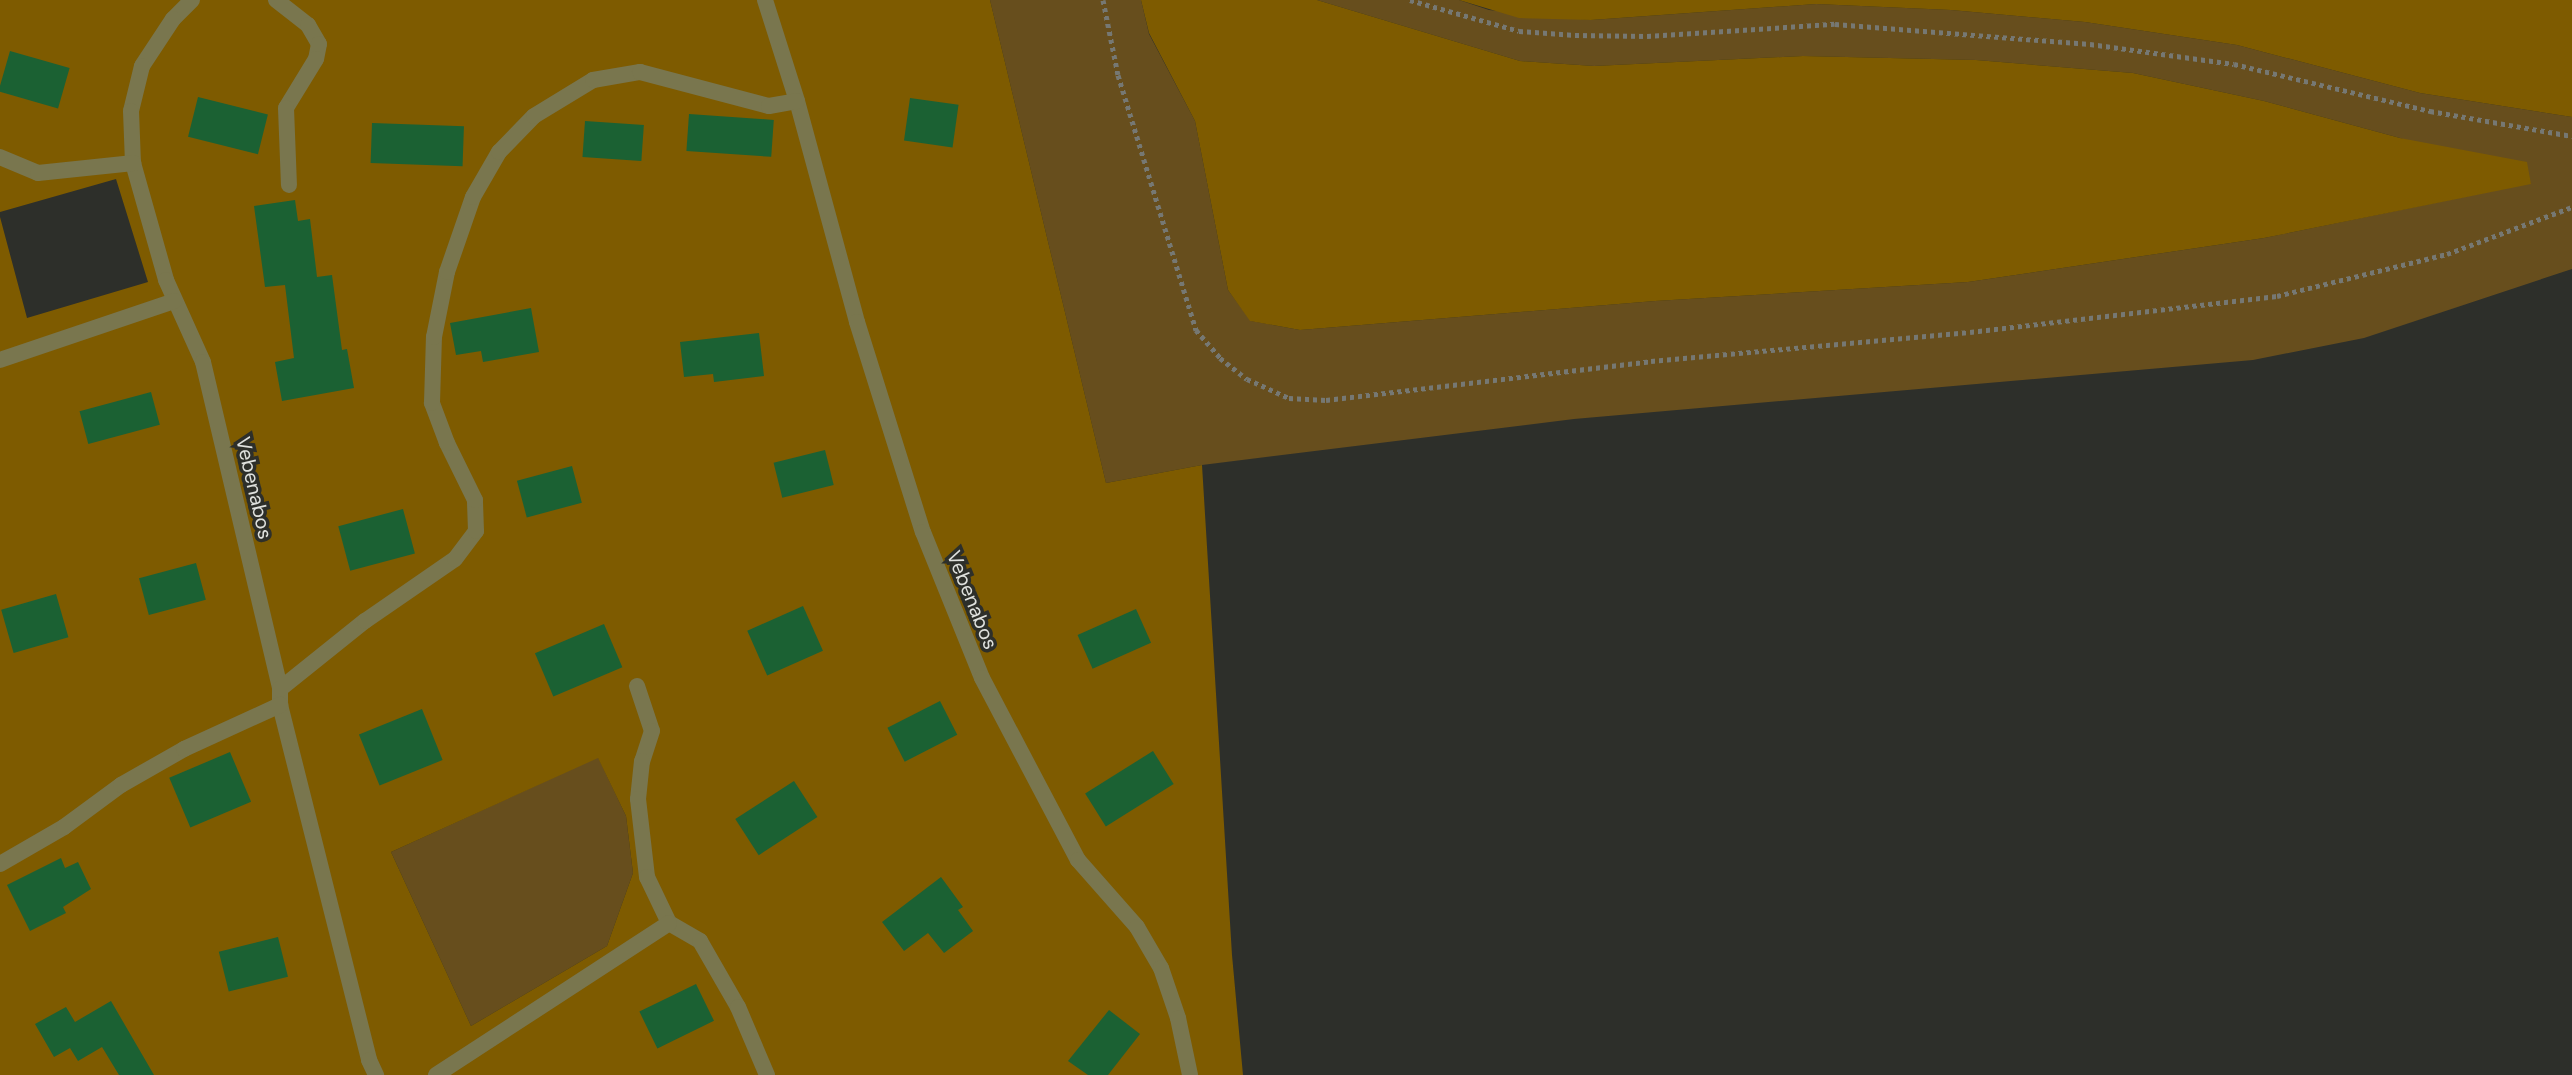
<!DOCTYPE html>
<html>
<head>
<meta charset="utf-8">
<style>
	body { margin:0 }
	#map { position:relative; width:2572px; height:1075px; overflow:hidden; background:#2d2f2a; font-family:"DM Sans",sans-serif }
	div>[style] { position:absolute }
	.green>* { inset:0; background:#674e1d }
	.forest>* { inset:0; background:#7e5b00 }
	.building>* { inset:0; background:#1b6133; transform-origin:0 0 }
	.path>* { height:5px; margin-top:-2.5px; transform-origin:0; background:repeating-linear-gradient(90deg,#767873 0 4px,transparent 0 8px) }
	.minor>* { height:16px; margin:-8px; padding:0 8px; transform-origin:8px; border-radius:8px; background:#79764e }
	span { translate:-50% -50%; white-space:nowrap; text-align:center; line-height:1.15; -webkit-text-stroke:7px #2d2f2a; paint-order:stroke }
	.street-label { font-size:20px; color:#dfe1dd }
</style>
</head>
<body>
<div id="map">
	<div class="green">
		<i style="clip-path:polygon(990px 0,1141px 0,1149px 34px,1195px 121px,1228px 290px,1251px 321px,1300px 330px,1655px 301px,1968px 282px,2264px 238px,2531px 183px,2400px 138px,2264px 101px,2133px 73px,1976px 60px,1803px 56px,1594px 66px,1520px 61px,1317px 0,1459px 0,1489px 10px,1591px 20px,1816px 4px,1951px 10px,2085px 22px,2237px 45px,2420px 93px,2572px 117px,2572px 269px,2364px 338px,2253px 360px,1574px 419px,1202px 465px,1106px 483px)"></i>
		<i style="clip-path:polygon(598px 757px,626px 816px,633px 873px,607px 946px,471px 1026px,391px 852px)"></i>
	</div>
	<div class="forest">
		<i style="clip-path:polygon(evenodd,0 0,990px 0,1106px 483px,1202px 465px,1232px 955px,1243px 1075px,0 1075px,0 217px,27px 318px,148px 282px,116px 179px,0 212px,0 0,598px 758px,626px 816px,633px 873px,607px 946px,471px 1026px,391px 852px,598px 758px)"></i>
		<i style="clip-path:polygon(1141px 0,1317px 0,1520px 61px,1594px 66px,1803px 56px,1976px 60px,2133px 73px,2264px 101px,2400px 138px,2527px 162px,2531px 184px,2264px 238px,1968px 282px,1655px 301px,1300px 330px,1250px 321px,1228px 290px,1195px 121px,1149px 33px)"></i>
		<i style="clip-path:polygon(1459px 0,2572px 0,2572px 117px,2420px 93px,2237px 45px,2085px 22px,1951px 10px,1816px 4px,1591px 20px,1519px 18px)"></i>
	</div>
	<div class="building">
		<i style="left:10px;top:51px;width:62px;height:42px;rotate:16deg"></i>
		<i style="left:198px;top:97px;width:72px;height:41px;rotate:14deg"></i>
		<i style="left:910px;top:98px;width:49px;height:43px;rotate:8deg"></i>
		<i style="left:689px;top:114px;width:85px;height:37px;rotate:4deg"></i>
		<i style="left:585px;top:121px;width:59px;height:36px;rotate:4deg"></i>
		<i style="left:372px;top:123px;width:92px;height:40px;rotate:2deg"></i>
		<i style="clip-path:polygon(295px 200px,298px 221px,310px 219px,317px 277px,332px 275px,342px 350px,347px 349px,354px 388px,282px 401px,275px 362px,294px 358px,285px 285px,265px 287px,254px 206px)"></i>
		<i style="clip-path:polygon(531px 308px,539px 352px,483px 362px,481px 351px,456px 355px,450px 323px)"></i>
		<i style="clip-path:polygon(759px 333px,764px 376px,714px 382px,713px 374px,684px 377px,680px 342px)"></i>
		<i style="left:151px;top:392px;width:34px;height:74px;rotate:75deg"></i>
		<i style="left:825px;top:450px;width:36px;height:53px;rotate:76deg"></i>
		<i style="left:572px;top:466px;width:38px;height:57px;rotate:75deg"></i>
		<i style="left:403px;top:509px;width:46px;height:67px;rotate:75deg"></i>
		<i style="left:196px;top:563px;width:38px;height:59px;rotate:75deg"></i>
		<i style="left:56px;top:594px;width:45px;height:57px;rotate:74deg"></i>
		<i style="left:803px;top:606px;width:49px;height:61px;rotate:66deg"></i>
		<i style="left:1136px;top:609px;width:37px;height:64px;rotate:66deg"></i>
		<i style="left:604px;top:624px;width:47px;height:75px;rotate:67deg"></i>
		<i style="left:940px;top:701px;width:38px;height:59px;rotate:63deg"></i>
		<i style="left:422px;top:709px;width:55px;height:68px;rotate:68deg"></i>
		<i style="left:1153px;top:751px;width:39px;height:80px;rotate:58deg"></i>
		<i style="left:230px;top:752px;width:54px;height:66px;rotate:67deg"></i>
		<i style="left:794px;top:781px;width:43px;height:70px;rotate:57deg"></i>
		<i style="clip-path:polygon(61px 858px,65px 868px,78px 862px,91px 889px,63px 907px,66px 913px,30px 931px,7px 885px)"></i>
		<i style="clip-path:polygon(941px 877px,963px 907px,958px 910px,973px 931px,944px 953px,928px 933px,904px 951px,882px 922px)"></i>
		<i style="left:278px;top:937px;width:41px;height:61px;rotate:76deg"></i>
		<i style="left:696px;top:984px;width:41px;height:63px;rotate:64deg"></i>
		<i style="clip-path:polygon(111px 1001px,154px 1075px,119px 1075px,102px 1047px,78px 1061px,70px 1048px,54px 1057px,35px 1024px,66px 1007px,75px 1022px)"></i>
		<i style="clip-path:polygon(1109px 1010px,1140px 1034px,1108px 1075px,1088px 1075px,1068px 1061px)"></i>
	</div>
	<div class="path">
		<i style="left:1103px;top:0;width:76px;rotate:78.7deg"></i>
		<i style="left:1118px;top:75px;width:267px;rotate:73deg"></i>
		<i style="left:1196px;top:330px;width:37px;rotate:49deg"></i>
		<i style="left:1220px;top:358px;width:34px;rotate:38deg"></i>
		<i style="left:1247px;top:379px;width:46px;rotate:24.3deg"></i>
		<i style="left:1289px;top:398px;width:37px;rotate:3deg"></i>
		<i style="left:1326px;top:400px;width:327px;rotate:-6.8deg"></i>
		<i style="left:1651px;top:361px;width:320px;rotate:-5.2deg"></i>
		<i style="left:1970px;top:332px;width:309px;rotate:-6.7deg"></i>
		<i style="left:2277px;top:296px;width:175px;rotate:-13.9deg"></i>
		<i style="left:2447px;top:254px;width:134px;rotate:-20.6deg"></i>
		<i style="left:1410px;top:0;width:113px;rotate:15.9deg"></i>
		<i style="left:1519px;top:31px;width:56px;rotate:4.1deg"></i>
		<i style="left:1575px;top:35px;width:72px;rotate:0.8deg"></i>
		<i style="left:1647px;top:36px;width:188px;rotate:-3.7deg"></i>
		<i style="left:1835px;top:24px;width:256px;rotate:4.5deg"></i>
		<i style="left:2090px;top:44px;width:145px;rotate:7.9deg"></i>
		<i style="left:2234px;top:64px;width:202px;rotate:13.5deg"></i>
		<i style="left:2430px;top:111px;width:144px;rotate:10deg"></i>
	</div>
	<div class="minor">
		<i style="left:192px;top:0;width:27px;rotate:135deg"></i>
		<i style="left:173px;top:19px;width:56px;rotate:123.4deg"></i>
		<i style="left:142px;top:66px;width:46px;rotate:103.7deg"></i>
		<i style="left:131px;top:111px;width:52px;rotate:87.8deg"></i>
		<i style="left:133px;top:163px;width:122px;rotate:74.2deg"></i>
		<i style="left:166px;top:280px;width:90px;rotate:65.7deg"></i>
		<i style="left:203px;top:362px;width:336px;rotate:76.7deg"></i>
		<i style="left:280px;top:689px;width:16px;rotate:90deg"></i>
		<i style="left:280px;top:705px;width:366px;rotate:75.9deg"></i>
		<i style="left:369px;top:1060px;width:17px;rotate:65deg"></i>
		<i style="left:276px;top:0;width:41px;rotate:38deg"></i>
		<i style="left:308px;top:25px;width:22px;rotate:60deg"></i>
		<i style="left:319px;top:44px;width:15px;rotate:101deg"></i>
		<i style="left:316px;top:59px;width:57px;rotate:121.5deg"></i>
		<i style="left:286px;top:108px;width:77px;rotate:87.8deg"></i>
		<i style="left:765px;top:0;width:106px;rotate:72.4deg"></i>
		<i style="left:797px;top:101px;width:229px;rotate:74.8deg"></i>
		<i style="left:857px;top:322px;width:220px;rotate:72.6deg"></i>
		<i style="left:923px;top:532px;width:157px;rotate:68deg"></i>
		<i style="left:982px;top:678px;width:206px;rotate:62.2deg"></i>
		<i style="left:1078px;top:860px;width:89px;rotate:48.6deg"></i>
		<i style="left:1137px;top:927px;width:48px;rotate:59.7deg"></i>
		<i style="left:1161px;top:968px;width:53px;rotate:71.2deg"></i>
		<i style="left:1178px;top:1018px;width:58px;rotate:78.1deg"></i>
		<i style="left:0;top:157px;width:41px;rotate:22.8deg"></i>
		<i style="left:38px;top:173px;width:96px;rotate:-6deg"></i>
		<i style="left:0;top:360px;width:184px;rotate:-18.7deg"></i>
		<i style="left:637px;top:686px;width:47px;rotate:71.6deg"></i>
		<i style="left:652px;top:731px;width:32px;rotate:108deg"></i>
		<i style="left:642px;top:761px;width:38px;rotate:96deg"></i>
		<i style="left:638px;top:799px;width:79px;rotate:83.4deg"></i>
		<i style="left:647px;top:877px;width:51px;rotate:64.4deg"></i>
		<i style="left:669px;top:923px;width:36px;rotate:30deg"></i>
		<i style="left:700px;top:941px;width:76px;rotate:60.1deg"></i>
		<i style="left:738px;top:1007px;width:74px;rotate:66.9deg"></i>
		<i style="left:280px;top:689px;width:109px;rotate:-38.7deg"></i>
		<i style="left:365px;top:621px;width:109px;rotate:-34.6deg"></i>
		<i style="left:455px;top:559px;width:35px;rotate:-53deg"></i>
		<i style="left:476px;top:531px;width:31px;rotate:-92deg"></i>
		<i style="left:475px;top:500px;width:64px;rotate:-116.2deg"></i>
		<i style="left:447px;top:443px;width:43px;rotate:-110.6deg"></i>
		<i style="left:432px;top:403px;width:66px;rotate:-88.3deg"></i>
		<i style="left:434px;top:337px;width:66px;rotate:-78.7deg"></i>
		<i style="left:447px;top:272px;width:79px;rotate:-70.9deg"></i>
		<i style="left:473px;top:197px;width:52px;rotate:-60deg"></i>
		<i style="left:499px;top:152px;width:50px;rotate:-45.8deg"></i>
		<i style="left:534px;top:116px;width:69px;rotate:-31.4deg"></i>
		<i style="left:593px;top:80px;width:48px;rotate:-9.7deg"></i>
		<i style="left:640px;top:72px;width:133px;rotate:14.8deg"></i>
		<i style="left:769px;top:106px;width:28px;rotate:-10deg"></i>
		<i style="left:0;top:864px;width:74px;rotate:-30deg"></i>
		<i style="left:64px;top:827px;width:71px;rotate:-36.4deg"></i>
		<i style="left:121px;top:785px;width:73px;rotate:-29.7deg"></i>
		<i style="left:184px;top:749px;width:106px;rotate:-24.6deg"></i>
		<i style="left:436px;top:1075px;width:278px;rotate:-33.1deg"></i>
	</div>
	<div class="street-label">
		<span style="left:254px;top:488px;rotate:77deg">Vebenabos</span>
		<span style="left:972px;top:600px;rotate:68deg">Vebenabos</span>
	</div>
</div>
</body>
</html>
